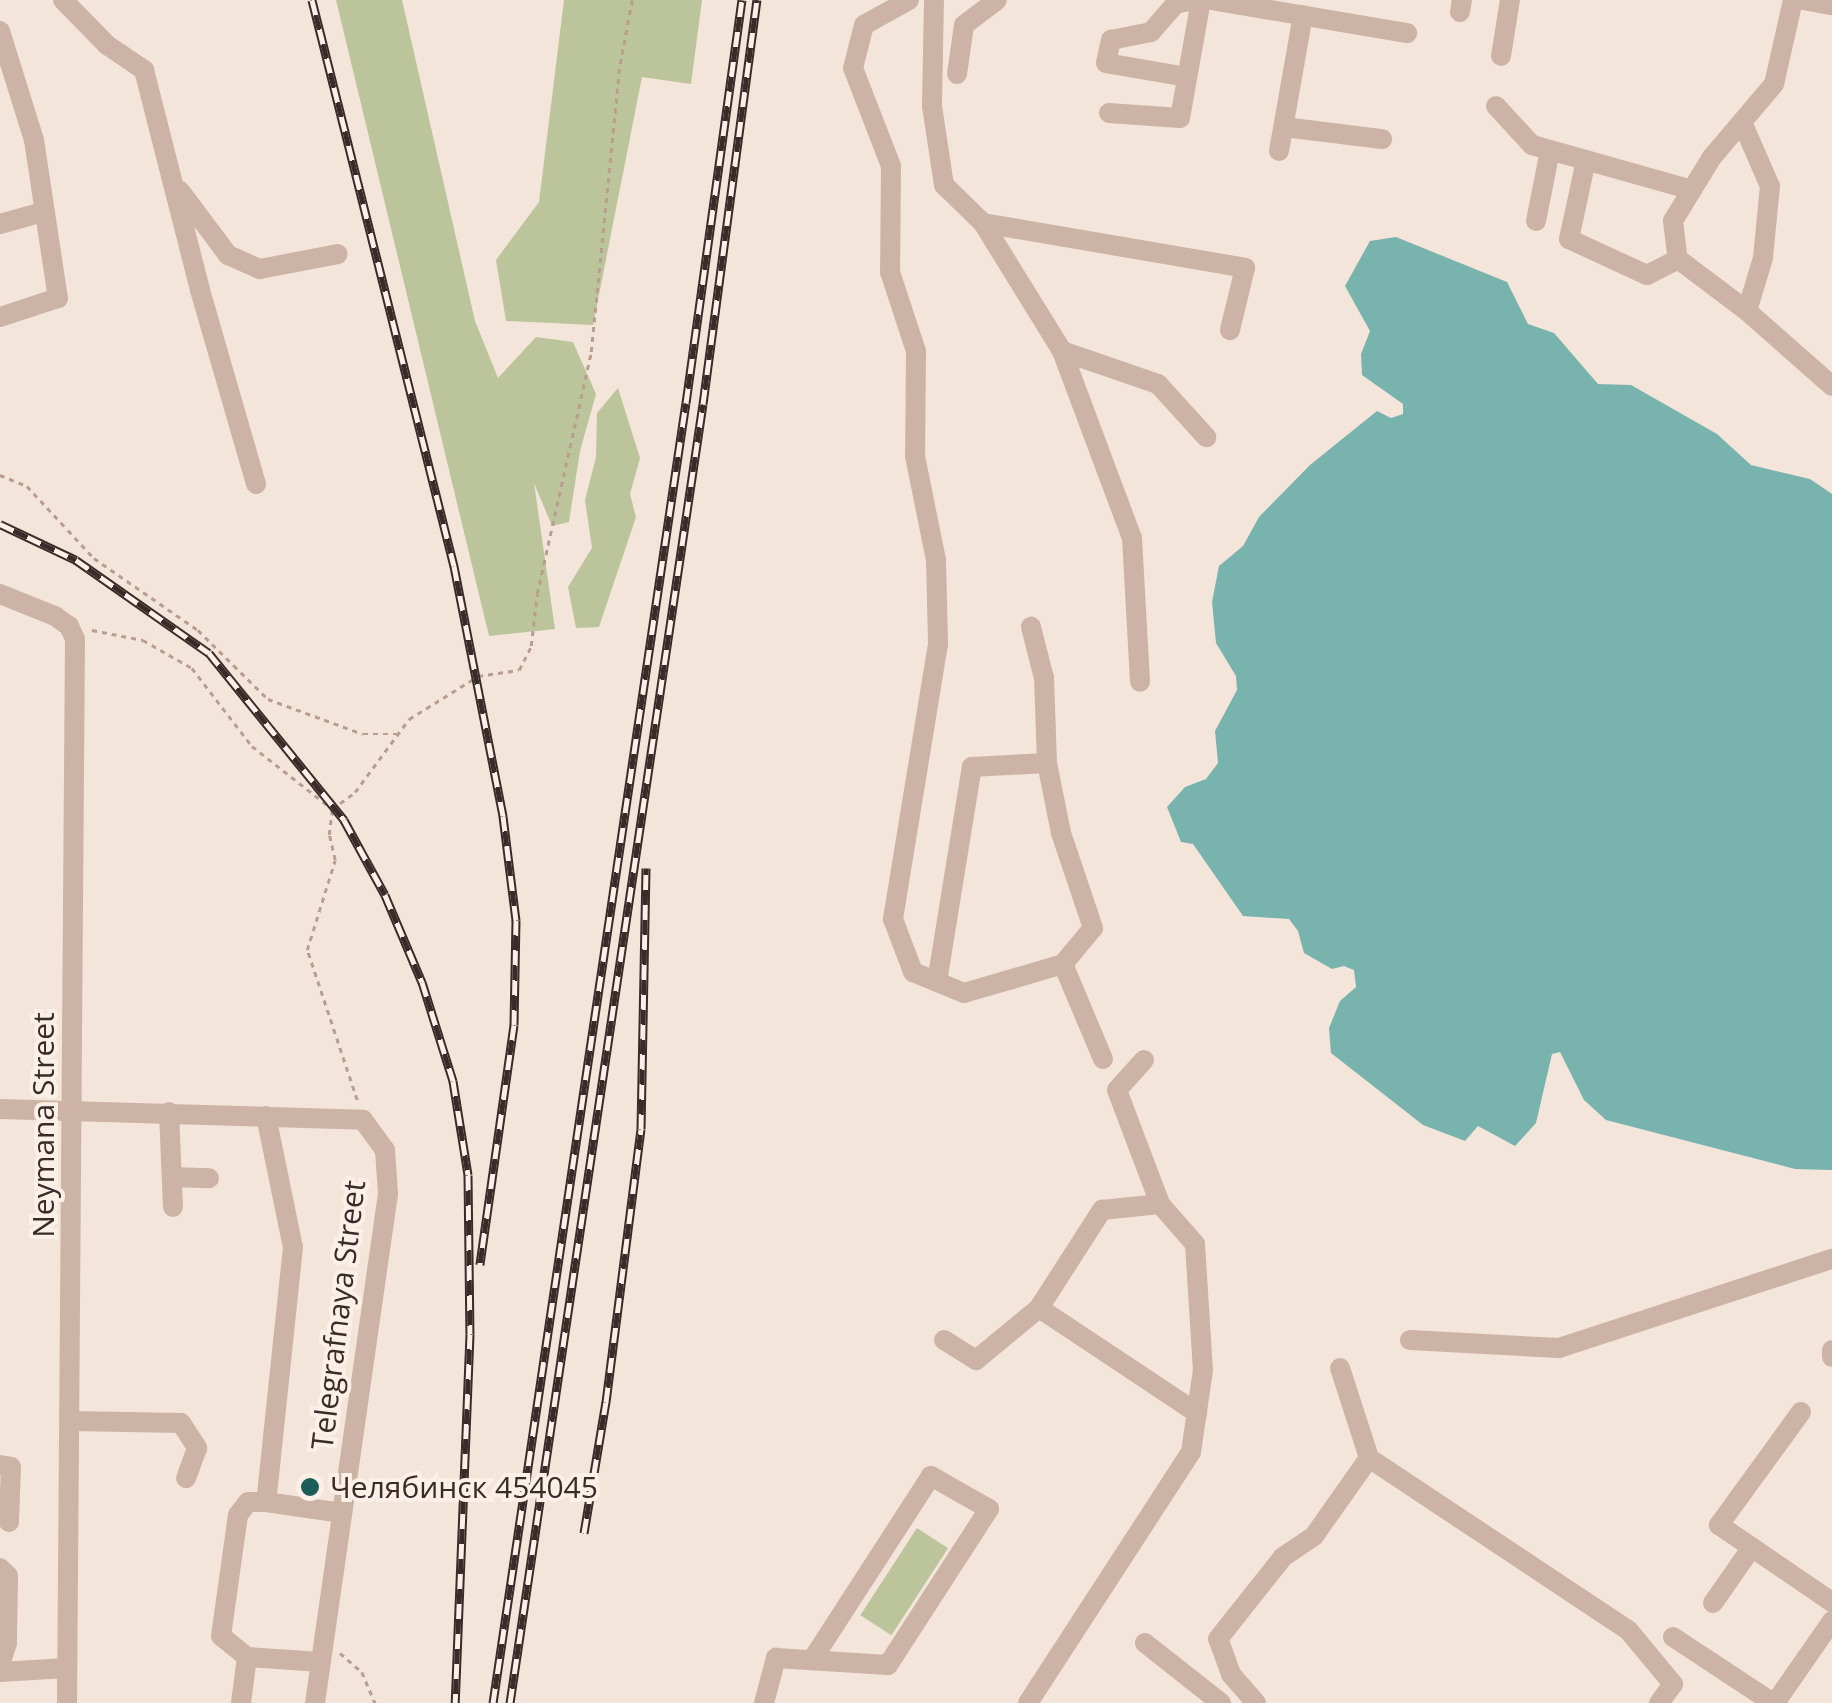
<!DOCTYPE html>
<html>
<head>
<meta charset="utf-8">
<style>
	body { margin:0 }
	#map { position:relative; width:1832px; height:1703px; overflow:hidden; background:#f4e5db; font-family:"Open Sans",sans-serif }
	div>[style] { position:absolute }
	.green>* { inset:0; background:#bbc49a; transform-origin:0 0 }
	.water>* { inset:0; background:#78b3ae }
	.path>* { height:2.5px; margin-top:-1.25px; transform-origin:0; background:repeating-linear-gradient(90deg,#b99d90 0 5px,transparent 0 10px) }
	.minor>* { height:20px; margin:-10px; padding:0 10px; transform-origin:10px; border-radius:10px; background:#cdb3a6 }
	.rail>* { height:9px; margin-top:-4.5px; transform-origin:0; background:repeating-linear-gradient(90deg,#fbf0e8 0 15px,#392b27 0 30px); box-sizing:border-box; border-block:2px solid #392b27 }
	.dots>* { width:28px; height:28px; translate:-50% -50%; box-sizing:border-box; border:5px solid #fbf0e8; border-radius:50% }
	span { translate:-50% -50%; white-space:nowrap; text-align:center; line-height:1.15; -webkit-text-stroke:8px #fbf0e8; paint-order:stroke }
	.street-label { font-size:30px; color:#392b27 }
	.poi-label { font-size:30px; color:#392b27 }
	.left { translate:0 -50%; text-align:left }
</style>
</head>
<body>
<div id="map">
	<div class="green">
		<i style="clip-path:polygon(336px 0,402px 0,475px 321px,498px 378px,536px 337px,573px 342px,596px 394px,580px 451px,569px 522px,552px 526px,534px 483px,555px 629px,489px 636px)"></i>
		<i style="clip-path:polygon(564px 0,702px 0,691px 84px,642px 77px,593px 325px,506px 321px,496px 260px,539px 202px)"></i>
		<i style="clip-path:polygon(618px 388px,640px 458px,630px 494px,636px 517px,599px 627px,576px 628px,568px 587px,592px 548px,585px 500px,596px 457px,597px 413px)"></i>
		<i style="left:917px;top:1528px;width:37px;height:104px;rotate:33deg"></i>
	</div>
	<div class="water">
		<i style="clip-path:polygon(1396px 237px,1507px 282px,1528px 324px,1554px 333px,1598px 384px,1631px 385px,1717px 434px,1751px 465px,1810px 479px,1832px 494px,1832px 1170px,1795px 1169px,1606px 1120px,1584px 1100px,1560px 1052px,1552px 1054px,1536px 1123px,1515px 1146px,1478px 1126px,1465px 1141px,1423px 1125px,1331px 1053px,1329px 1028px,1340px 1001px,1356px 987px,1354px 970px,1344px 966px,1332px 969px,1304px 953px,1298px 931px,1289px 919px,1243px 916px,1193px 844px,1181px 842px,1167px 807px,1185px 787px,1206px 779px,1218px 763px,1215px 731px,1237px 690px,1236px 676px,1216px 643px,1212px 602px,1219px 566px,1243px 546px,1259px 517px,1310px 465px,1377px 411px,1391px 418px,1403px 414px,1403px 404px,1362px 375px,1361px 354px,1370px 331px,1345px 286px,1370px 241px)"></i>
	</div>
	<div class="path">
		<i style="left:0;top:475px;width:29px;rotate:22deg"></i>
		<i style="left:27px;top:486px;width:98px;rotate:47.1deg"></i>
		<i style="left:94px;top:558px;width:126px;rotate:34.7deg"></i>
		<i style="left:198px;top:630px;width:98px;rotate:44.6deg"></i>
		<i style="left:268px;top:699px;width:101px;rotate:20.2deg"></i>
		<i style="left:363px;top:734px;width:34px"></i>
		<i style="left:92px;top:630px;width:52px;rotate:11.1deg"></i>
		<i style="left:143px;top:640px;width:56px;rotate:29.7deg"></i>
		<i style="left:192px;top:668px;width:98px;rotate:52.4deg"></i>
		<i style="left:252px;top:746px;width:100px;rotate:38.1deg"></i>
		<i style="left:357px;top:1100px;width:158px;rotate:-108.4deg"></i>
		<i style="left:307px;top:950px;width:94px;rotate:-72.7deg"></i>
		<i style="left:335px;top:860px;width:26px;rotate:-103deg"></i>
		<i style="left:329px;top:835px;width:26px;rotate:-83deg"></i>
		<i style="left:332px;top:809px;width:29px;rotate:-36deg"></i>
		<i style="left:355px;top:792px;width:91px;rotate:-53.5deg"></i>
		<i style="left:409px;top:719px;width:81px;rotate:-31.9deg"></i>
		<i style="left:478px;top:676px;width:41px;rotate:-8.3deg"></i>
		<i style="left:519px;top:670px;width:27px;rotate:-63deg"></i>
		<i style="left:531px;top:646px;width:52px;rotate:-83.4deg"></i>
		<i style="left:537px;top:594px;width:248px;rotate:-77.4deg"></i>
		<i style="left:591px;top:352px;width:289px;rotate:-84.3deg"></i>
		<i style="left:620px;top:64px;width:65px;rotate:-79.4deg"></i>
		<i style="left:340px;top:1653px;width:29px;rotate:41deg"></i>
		<i style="left:362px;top:1672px;width:34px;rotate:67deg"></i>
	</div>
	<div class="minor">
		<i style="left:63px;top:0;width:63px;rotate:45.6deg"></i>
		<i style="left:107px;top:45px;width:45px;rotate:34deg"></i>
		<i style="left:144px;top:70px;width:227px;rotate:75.7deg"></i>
		<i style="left:200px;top:290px;width:202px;rotate:73.9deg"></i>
		<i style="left:909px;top:0;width:51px;rotate:150.9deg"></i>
		<i style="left:864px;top:25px;width:44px;rotate:104.3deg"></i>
		<i style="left:853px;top:68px;width:105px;rotate:68.8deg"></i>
		<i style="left:891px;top:166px;width:106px;rotate:90.5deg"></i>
		<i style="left:890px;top:272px;width:83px;rotate:71.8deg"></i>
		<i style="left:916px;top:351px;width:105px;rotate:90.5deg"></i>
		<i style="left:915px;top:456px;width:106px;rotate:78.6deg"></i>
		<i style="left:936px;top:560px;width:84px;rotate:88.6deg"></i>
		<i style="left:938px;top:644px;width:279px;rotate:99.3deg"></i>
		<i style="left:893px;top:919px;width:57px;rotate:69.3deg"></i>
		<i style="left:913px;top:972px;width:55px;rotate:22.4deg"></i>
		<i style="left:964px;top:993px;width:103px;rotate:-16.3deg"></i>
		<i style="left:1063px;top:964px;width:47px;rotate:-50.2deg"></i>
		<i style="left:1093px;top:928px;width:100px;rotate:-108.6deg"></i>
		<i style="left:1061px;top:833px;width:71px;rotate:-101.3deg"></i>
		<i style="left:1047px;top:763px;width:85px;rotate:-92deg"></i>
		<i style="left:1044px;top:678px;width:53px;rotate:-104.3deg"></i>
		<i style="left:934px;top:0;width:106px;rotate:91.1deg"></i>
		<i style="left:932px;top:106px;width:80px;rotate:81.4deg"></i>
		<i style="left:944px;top:185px;width:54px;rotate:44.3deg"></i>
		<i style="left:983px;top:223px;width:150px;rotate:58.3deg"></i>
		<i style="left:1062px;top:351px;width:200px;rotate:69.5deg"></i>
		<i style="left:1132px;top:538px;width:144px;rotate:86.8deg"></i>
		<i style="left:1211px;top:0;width:199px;rotate:9.6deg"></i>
		<i style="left:1793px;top:0;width:86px;rotate:102.7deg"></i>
		<i style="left:1774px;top:84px;width:96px;rotate:130.3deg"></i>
		<i style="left:1712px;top:157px;width:75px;rotate:121.4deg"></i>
		<i style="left:1673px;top:221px;width:38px;rotate:83deg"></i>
		<i style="left:1678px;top:259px;width:86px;rotate:37deg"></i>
		<i style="left:1747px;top:311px;width:113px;rotate:41.4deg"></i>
		<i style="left:1803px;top:0;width:29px;rotate:10deg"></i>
		<i style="left:1460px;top:12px;width:12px;rotate:-81deg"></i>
		<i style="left:0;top:31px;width:114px;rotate:72.7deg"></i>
		<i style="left:34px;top:140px;width:160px;rotate:81.4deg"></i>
		<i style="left:58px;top:298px;width:61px;rotate:161.9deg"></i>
		<i style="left:1501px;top:56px;width:57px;rotate:-80.9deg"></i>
		<i style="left:957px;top:74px;width:49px;rotate:-81.9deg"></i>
		<i style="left:964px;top:25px;width:41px;rotate:-37.1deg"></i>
		<i style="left:1187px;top:77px;width:82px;rotate:-170.2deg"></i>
		<i style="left:1106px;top:63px;width:24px;rotate:-78deg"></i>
		<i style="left:1111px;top:40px;width:41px;rotate:-11.3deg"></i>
		<i style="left:1151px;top:32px;width:37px;rotate:-49deg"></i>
		<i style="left:1175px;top:4px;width:19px;rotate:-12deg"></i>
		<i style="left:1496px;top:106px;width:53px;rotate:47.3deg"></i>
		<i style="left:1532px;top:145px;width:166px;rotate:15.7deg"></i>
		<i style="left:1109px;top:113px;width:71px;rotate:4deg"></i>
		<i style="left:1180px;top:118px;width:120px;rotate:-79.9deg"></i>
		<i style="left:1742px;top:122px;width:70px;rotate:66.4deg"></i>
		<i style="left:1770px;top:186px;width:72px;rotate:95.6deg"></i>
		<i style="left:1763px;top:258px;width:55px;rotate:106.8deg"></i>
		<i style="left:1284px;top:127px;width:99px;rotate:7deg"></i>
		<i style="left:1279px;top:151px;width:138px;rotate:-80deg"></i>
		<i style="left:1586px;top:160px;width:81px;rotate:102.1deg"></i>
		<i style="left:1569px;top:239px;width:86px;rotate:24.8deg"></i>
		<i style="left:1647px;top:275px;width:35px;rotate:-27deg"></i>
		<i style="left:180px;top:191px;width:80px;rotate:53.1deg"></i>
		<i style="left:228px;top:255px;width:35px;rotate:24deg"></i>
		<i style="left:260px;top:269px;width:79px;rotate:-10.9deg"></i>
		<i style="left:1536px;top:221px;width:72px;rotate:-78.8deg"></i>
		<i style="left:983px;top:223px;width:266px;rotate:9.7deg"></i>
		<i style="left:1245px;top:268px;width:64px;rotate:103.6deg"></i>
		<i style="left:0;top:224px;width:45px;rotate:-15.6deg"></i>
		<i style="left:1062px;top:351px;width:102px;rotate:19deg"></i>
		<i style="left:1158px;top:384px;width:72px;rotate:47.8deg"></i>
		<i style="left:0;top:594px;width:59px;rotate:21.8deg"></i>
		<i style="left:55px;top:616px;width:17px;rotate:36deg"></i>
		<i style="left:69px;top:626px;width:14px;rotate:65deg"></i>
		<i style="left:75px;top:639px;width:1064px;rotate:90.43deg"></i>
		<i style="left:1063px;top:964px;width:103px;rotate:67.2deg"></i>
		<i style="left:937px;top:982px;width:218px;rotate:-80.8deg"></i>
		<i style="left:972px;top:767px;width:75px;rotate:-3.1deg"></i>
		<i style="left:1144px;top:1060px;width:40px;rotate:132deg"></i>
		<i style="left:1117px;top:1090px;width:122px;rotate:69.3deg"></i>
		<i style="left:0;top:1109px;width:363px;rotate:1.7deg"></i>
		<i style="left:363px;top:1120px;width:37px;rotate:54deg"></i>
		<i style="left:385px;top:1150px;width:44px;rotate:86.1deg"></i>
		<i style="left:388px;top:1194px;width:514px;rotate:98.16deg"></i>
		<i style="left:169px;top:1112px;width:95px;rotate:87.6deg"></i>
		<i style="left:266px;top:1116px;width:134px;rotate:78.4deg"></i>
		<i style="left:293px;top:1247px;width:256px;rotate:96deg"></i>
		<i style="left:266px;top:1502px;width:77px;rotate:8.2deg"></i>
		<i style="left:172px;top:1177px;width:37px;rotate:2deg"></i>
		<i style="left:1039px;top:1308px;width:190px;rotate:33.6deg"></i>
		<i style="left:944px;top:1340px;width:38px;rotate:32deg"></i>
		<i style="left:976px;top:1360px;width:82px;rotate:-39.5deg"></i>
		<i style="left:1039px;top:1308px;width:117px;rotate:-57.3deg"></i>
		<i style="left:1102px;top:1210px;width:58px;rotate:-5.9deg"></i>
		<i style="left:1160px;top:1204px;width:53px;rotate:48.8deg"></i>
		<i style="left:1195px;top:1244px;width:126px;rotate:86.4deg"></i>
		<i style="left:1203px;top:1370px;width:83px;rotate:98.3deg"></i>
		<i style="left:1191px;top:1452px;width:299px;rotate:123deg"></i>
		<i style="left:1410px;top:1340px;width:149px;rotate:3.1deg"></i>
		<i style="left:1559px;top:1348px;width:287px;rotate:-18.1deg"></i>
		<i style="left:1832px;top:1350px;width:7px;rotate:90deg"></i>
		<i style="left:1340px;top:1368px;width:95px;rotate:72.1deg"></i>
		<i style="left:1801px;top:1412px;width:140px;rotate:126deg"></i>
		<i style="left:1719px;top:1525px;width:137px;rotate:34.3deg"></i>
		<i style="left:70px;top:1421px;width:111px;rotate:1deg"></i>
		<i style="left:181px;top:1423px;width:30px;rotate:57deg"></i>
		<i style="left:197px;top:1448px;width:32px;rotate:110deg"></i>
		<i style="left:0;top:1465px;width:11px;rotate:10deg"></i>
		<i style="left:11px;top:1467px;width:55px;rotate:92.1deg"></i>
		<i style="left:0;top:1568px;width:11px;rotate:45deg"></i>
		<i style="left:8px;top:1576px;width:67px;rotate:90.9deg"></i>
		<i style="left:7px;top:1643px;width:22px;rotate:108deg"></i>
		<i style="left:1713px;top:1603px;width:68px;rotate:-55.1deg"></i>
		<i style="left:1673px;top:1637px;width:120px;rotate:33.4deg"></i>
		<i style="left:1145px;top:1643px;width:97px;rotate:38.3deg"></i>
		<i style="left:247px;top:1657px;width:74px;rotate:3.9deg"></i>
		<i style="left:0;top:1672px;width:67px;rotate:-3.4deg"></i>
		<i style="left:241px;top:1703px;width:46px;rotate:-82.6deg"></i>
		<i style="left:247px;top:1657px;width:33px;rotate:-141deg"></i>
		<i style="left:221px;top:1636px;width:122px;rotate:-82deg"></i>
		<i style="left:238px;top:1515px;width:16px;rotate:-52deg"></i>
		<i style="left:248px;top:1502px;width:18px"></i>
		<i style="left:764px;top:1703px;width:47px;rotate:-75.1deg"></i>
		<i style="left:776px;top:1658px;width:112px;rotate:3.6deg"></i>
		<i style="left:888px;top:1665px;width:186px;rotate:-57.1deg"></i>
		<i style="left:989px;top:1509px;width:67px;rotate:-150.4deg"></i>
		<i style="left:931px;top:1476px;width:219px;rotate:122.9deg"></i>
		<i style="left:1256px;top:1703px;width:38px;rotate:-131deg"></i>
		<i style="left:1231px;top:1674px;width:37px;rotate:-110deg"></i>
		<i style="left:1218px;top:1639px;width:105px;rotate:-51.6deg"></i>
		<i style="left:1283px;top:1557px;width:37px;rotate:-34deg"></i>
		<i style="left:1314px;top:1536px;width:95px;rotate:-54.8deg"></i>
		<i style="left:1369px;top:1458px;width:312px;rotate:33.6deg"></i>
		<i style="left:1629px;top:1631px;width:69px;rotate:50.3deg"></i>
		<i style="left:1673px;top:1684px;width:24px;rotate:126deg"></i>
		<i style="left:1775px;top:1703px;width:100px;rotate:-55.2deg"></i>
	</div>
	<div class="rail">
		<i style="left:312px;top:0;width:584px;rotate:75.92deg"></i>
		<i style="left:454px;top:566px;width:255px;rotate:78.9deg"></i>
		<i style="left:503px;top:816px;width:105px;rotate:82.9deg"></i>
		<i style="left:516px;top:920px;width:105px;rotate:91.1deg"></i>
		<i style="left:514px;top:1025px;width:242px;rotate:98.1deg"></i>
		<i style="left:0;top:524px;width:84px;rotate:25.3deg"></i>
		<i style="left:76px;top:560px;width:162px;rotate:35deg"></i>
		<i style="left:209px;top:653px;width:215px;rotate:51deg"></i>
		<i style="left:344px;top:820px;width:85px;rotate:61.3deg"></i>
		<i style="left:385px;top:895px;width:95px;rotate:67deg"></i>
		<i style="left:422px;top:982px;width:104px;rotate:72.6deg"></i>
		<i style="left:453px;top:1081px;width:95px;rotate:80.9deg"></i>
		<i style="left:468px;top:1175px;width:159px;rotate:89.3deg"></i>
		<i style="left:470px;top:1334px;width:369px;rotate:92.3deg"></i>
		<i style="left:584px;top:1533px;width:133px;rotate:-80.5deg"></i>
		<i style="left:606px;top:1402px;width:275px;rotate:-82.7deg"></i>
		<i style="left:641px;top:1129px;width:261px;rotate:-88.9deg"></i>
		<i style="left:493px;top:1703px;width:1314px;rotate:-81.56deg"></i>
		<i style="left:686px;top:403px;width:407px;rotate:-82.1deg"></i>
		<i style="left:510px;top:1703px;width:1313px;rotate:-81.55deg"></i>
		<i style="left:703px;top:404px;width:408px;rotate:-82.4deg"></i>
	</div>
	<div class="dots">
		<i style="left:310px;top:1487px;background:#1a5d59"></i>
	</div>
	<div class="street-label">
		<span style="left:43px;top:1125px;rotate:-90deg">Neymana Street</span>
		<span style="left:338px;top:1315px;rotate:-83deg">Telegrafnaya Street</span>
	</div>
	<div class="poi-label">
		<span class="left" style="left:330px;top:1487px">Челябинск 454045</span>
	</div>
</div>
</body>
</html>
